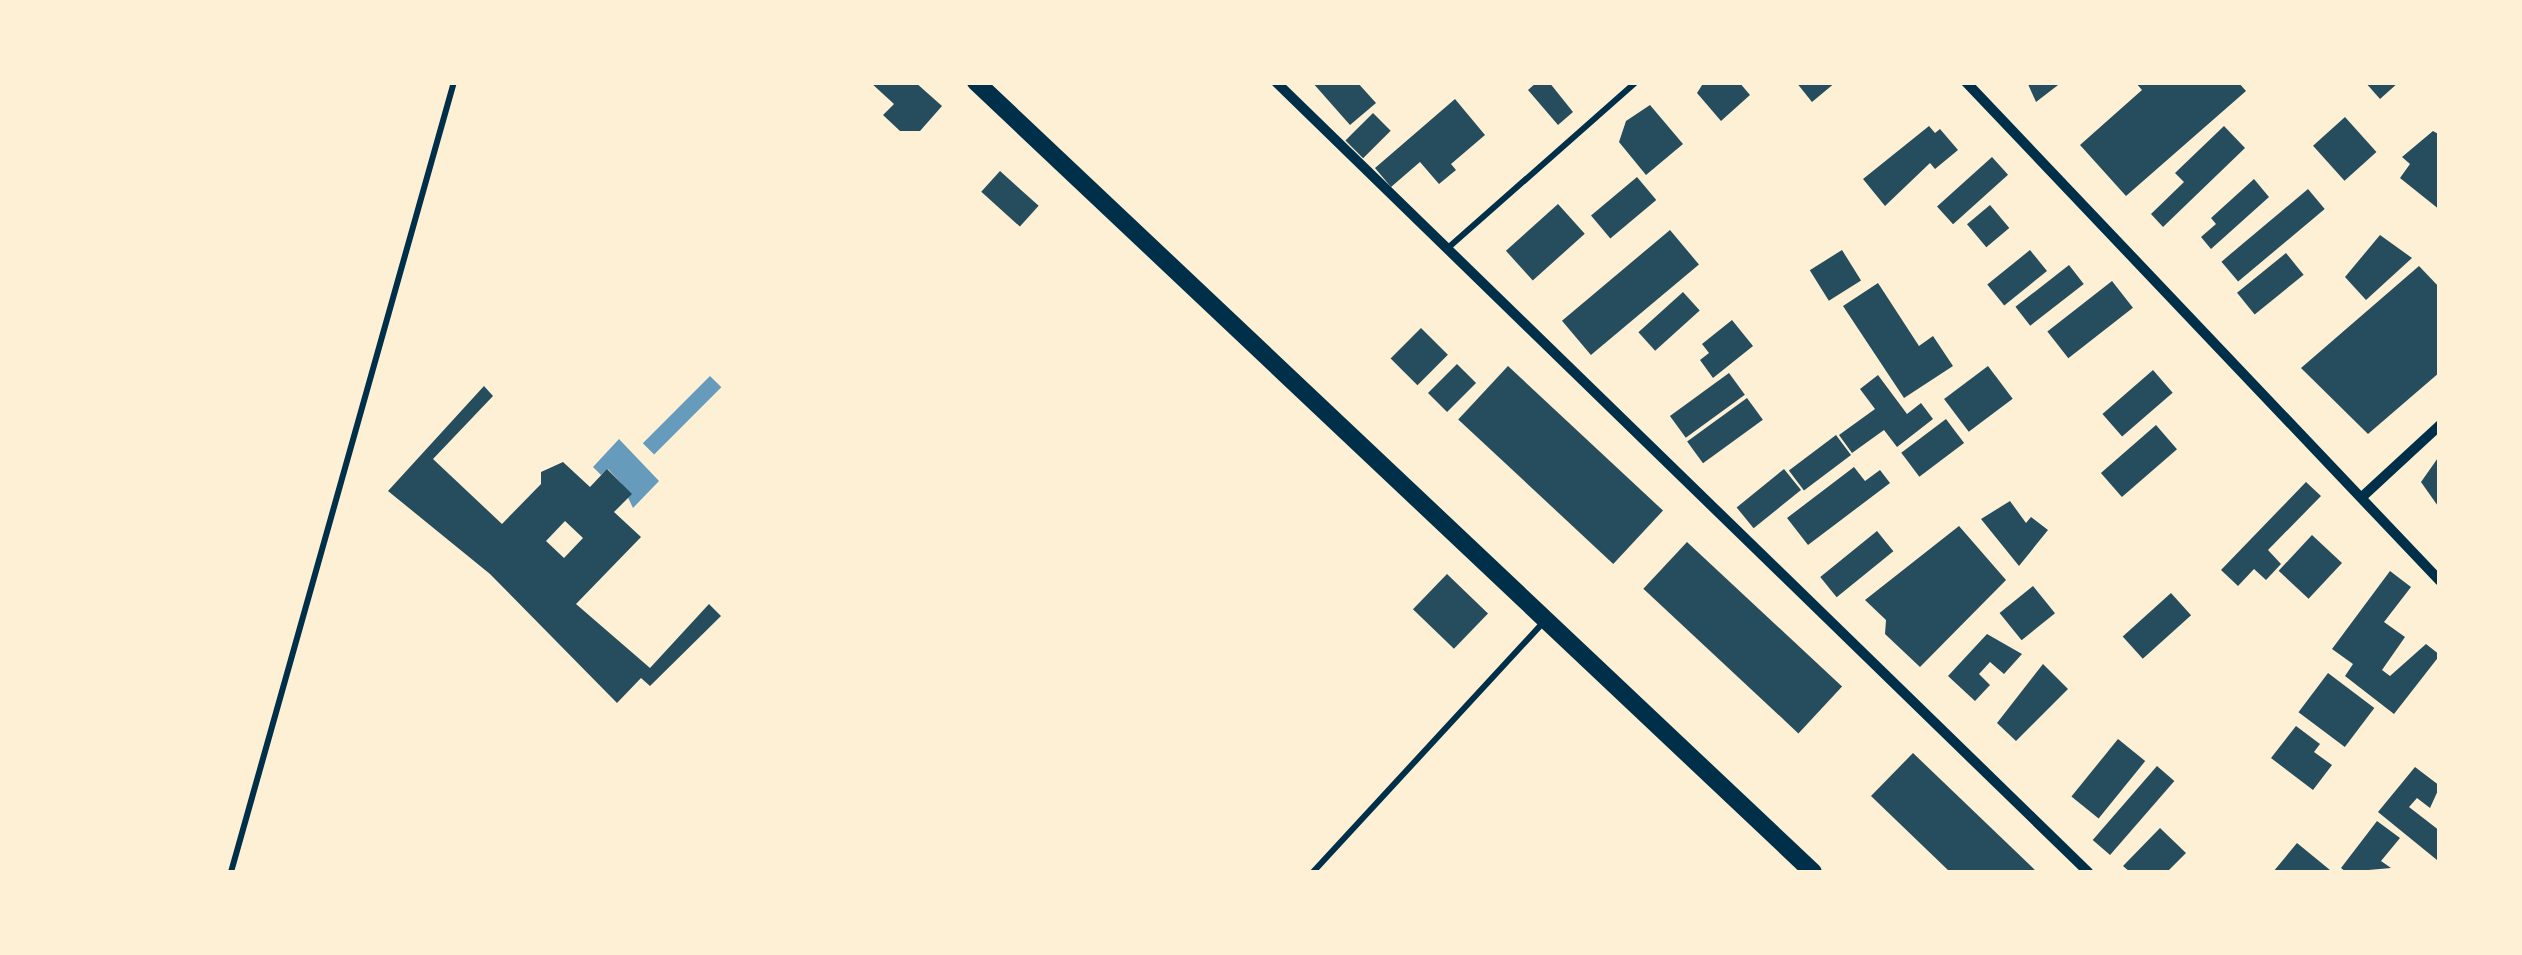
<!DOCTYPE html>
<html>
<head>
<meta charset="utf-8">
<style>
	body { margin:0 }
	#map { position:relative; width:2522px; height:955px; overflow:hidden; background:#fdf0d5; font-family:Jost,sans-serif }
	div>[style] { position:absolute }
	.water>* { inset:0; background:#669bbc; transform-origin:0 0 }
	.building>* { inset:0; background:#264d5e; transform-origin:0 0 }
	.service>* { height:6px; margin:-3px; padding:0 3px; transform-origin:3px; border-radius:3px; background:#003049 }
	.minor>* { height:10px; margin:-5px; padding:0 5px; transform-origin:5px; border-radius:5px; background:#003049 }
	.secondary>* { height:18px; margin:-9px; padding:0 9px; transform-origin:9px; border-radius:9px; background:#003049 }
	span { translate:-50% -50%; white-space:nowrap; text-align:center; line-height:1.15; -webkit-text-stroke:9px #fdf0d5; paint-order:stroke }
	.frame { position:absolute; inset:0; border:85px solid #fdf0d5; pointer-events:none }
</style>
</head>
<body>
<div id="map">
	<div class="water">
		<i style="left:710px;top:376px;width:16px;height:95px;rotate:45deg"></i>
		<i style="clip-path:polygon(619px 439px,659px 481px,633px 508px,621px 483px,608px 469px,601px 475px,593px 467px)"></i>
	</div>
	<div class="building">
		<i style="clip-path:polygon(870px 82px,915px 82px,942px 106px,920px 131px,900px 131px,883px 115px,894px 104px)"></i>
		<i style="clip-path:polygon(1312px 82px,1357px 82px,1376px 103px,1350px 125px)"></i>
		<i style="clip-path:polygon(1537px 82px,1549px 82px,1573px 112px,1558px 125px,1528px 90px)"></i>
		<i style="clip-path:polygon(1704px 82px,1739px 82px,1750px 95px,1721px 121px,1697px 93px)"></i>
		<i style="clip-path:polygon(1796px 82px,1836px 82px,1812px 102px)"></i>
		<i style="clip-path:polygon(2027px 82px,2062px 82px,2036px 102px)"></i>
		<i style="clip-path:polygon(2135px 82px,2238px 82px,2246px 91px,2126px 196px,2080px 145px,2142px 90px)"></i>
		<i style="clip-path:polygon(2365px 82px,2399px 82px,2380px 99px)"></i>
		<i style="clip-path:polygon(1455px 99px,1485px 135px,1451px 164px,1456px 170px,1439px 184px,1420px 162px,1391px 187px,1375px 168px)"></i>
		<i style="clip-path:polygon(1650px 105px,1683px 144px,1646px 175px,1619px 142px,1626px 121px)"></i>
		<i style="left:1373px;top:113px;width:25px;height:39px;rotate:45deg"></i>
		<i style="left:2345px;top:117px;width:47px;height:43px;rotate:48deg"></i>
		<i style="clip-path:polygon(1929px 126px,1935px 133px,1940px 129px,1958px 150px,1935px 169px,1930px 163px,1885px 206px,1863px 179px)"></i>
		<i style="clip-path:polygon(2224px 126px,2245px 148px,2163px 227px,2151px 214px,2184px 182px,2175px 173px)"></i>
		<i style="clip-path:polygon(2433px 131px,2440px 135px,2440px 210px,2400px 178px,2410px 164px,2402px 157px)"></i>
		<i style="left:1992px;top:157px;width:24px;height:74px;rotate:48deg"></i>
		<i style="left:1000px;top:171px;width:52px;height:28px;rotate:42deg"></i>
		<i style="left:1637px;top:177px;width:30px;height:60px;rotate:50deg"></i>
		<i style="clip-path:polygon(2254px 179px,2269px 197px,2211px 249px,2201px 237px,2216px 224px,2211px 218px)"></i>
		<i style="left:2308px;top:189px;width:26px;height:113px;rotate:50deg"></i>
		<i style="left:1558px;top:204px;width:40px;height:70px;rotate:48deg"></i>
		<i style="left:1990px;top:205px;width:30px;height:30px;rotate:50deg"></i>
		<i style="left:1670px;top:230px;width:45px;height:141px;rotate:50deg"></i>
		<i style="clip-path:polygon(2380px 235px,2412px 258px,2366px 300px,2345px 277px)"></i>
		<i style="left:1842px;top:250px;width:36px;height:38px;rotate:58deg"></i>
		<i style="left:2030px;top:250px;width:27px;height:55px;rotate:51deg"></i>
		<i style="left:2286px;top:253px;width:28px;height:63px;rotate:51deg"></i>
		<i style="left:2069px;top:265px;width:24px;height:68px;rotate:52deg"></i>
		<i style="clip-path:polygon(2419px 266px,2440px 288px,2440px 372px,2368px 434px,2301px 368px)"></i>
		<i style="left:2112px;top:281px;width:34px;height:82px;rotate:52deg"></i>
		<i style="clip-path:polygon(1878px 283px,1919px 346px,1933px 336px,1953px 366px,1904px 398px,1843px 306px)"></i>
		<i style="left:1683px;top:292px;width:25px;height:60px;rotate:48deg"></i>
		<i style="clip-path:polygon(1732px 320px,1753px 346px,1713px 378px,1700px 360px,1709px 353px,1702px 344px)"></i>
		<i style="left:1421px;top:328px;width:38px;height:43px;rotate:45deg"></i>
		<i style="left:1457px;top:364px;width:27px;height:41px;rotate:45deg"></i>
		<i style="left:1508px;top:366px;width:212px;height:73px;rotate:43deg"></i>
		<i style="left:1988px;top:366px;width:41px;height:55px;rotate:53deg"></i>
		<i style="left:2153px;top:370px;width:30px;height:67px;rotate:49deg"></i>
		<i style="left:1729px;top:373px;width:27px;height:73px;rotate:54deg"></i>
		<i style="clip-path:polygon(1878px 375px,1907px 414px,1921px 403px,1933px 419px,1897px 447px,1884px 430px,1852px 453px,1839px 435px,1875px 409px,1860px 389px)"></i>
		<i style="clip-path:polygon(evenodd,484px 386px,493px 396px,433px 459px,502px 524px,541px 484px,541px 472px,563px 462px,590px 487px,607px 469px,632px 494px,614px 512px,641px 537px,576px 604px,650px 668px,709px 604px,721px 616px,650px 686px,641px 678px,617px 703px,490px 574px,388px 491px,484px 386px,565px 521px,583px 538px,564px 558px,546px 541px,565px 521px)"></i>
		<i style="left:1747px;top:398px;width:27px;height:74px;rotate:54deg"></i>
		<i style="left:1946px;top:419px;width:30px;height:56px;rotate:53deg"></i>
		<i style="left:2156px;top:425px;width:32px;height:73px;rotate:49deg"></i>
		<i style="left:1836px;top:435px;width:25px;height:59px;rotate:53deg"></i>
		<i style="clip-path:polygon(2440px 455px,2440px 509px,2421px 482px)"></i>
		<i style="clip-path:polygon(1854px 467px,1865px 481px,1880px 470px,1890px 483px,1808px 545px,1787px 518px)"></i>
		<i style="left:1784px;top:469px;width:27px;height:61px;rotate:51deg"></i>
		<i style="clip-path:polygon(2306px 482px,2321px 496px,2268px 550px,2281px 564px,2266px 580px,2254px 569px,2238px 586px,2221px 570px)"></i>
		<i style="clip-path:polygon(2010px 501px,2026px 523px,2031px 517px,2048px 530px,2019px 566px,1981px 519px)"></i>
		<i style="clip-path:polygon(1959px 526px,2006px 580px,1920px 667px,1885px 634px,1886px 620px,1865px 600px)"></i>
		<i style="left:1877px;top:531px;width:26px;height:73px;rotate:51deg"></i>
		<i style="left:2312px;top:535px;width:41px;height:49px;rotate:43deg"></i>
		<i style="left:1687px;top:542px;width:212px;height:64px;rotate:43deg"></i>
		<i style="clip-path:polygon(2390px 571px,2411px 587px,2384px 622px,2405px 637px,2382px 670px,2390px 676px,2426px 644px,2440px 655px,2394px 714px,2345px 676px,2353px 664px,2332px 649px)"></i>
		<i style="left:1447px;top:574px;width:57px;height:49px;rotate:44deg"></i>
		<i style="left:2033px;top:586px;width:35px;height:43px;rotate:51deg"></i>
		<i style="left:2171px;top:593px;width:30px;height:65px;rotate:48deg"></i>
		<i style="clip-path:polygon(1987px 634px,2022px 654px,2004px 674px,1990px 662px,1979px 674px,1990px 685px,1975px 701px,1948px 676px)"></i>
		<i style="clip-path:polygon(2043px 664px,2068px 689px,2016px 741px,1997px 723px)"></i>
		<i style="left:2328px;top:673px;width:58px;height:49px;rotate:37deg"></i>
		<i style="clip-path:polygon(2296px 726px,2320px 744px,2314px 752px,2332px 765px,2313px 790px,2271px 758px)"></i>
		<i style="left:2118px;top:739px;width:35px;height:74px;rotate:39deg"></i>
		<i style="clip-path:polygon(1913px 753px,2037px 872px,1950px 872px,1871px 796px)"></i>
		<i style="left:2157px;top:766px;width:23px;height:98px;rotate:41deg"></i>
		<i style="clip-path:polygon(2415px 767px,2440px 786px,2430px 808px,2417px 798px,2409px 807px,2440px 831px,2437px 860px,2378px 812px)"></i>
		<i style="clip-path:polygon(2377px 821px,2400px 838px,2381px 861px,2391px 868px,2346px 872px,2341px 868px)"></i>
		<i style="clip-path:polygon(2160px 828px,2186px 853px,2167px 872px,2130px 872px,2123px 866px)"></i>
		<i style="clip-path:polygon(2297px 843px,2330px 870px,2328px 872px,2273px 872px)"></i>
	</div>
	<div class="service">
		<i style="left:1449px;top:247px;width:249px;rotate:-41.4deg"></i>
		<i style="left:231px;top:872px;width:821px;rotate:-74.24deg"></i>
		<i style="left:1313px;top:872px;width:340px;rotate:-47.3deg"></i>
	</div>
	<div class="minor">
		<i style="left:1276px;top:82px;width:1133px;rotate:44.21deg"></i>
		<i style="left:1966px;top:82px;width:688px;rotate:46.47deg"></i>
		<i style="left:2362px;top:497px;width:106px;rotate:-42.7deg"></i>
	</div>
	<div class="secondary">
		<i style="left:976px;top:82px;width:1151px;rotate:43.35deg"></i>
	</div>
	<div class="frame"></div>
</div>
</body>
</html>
